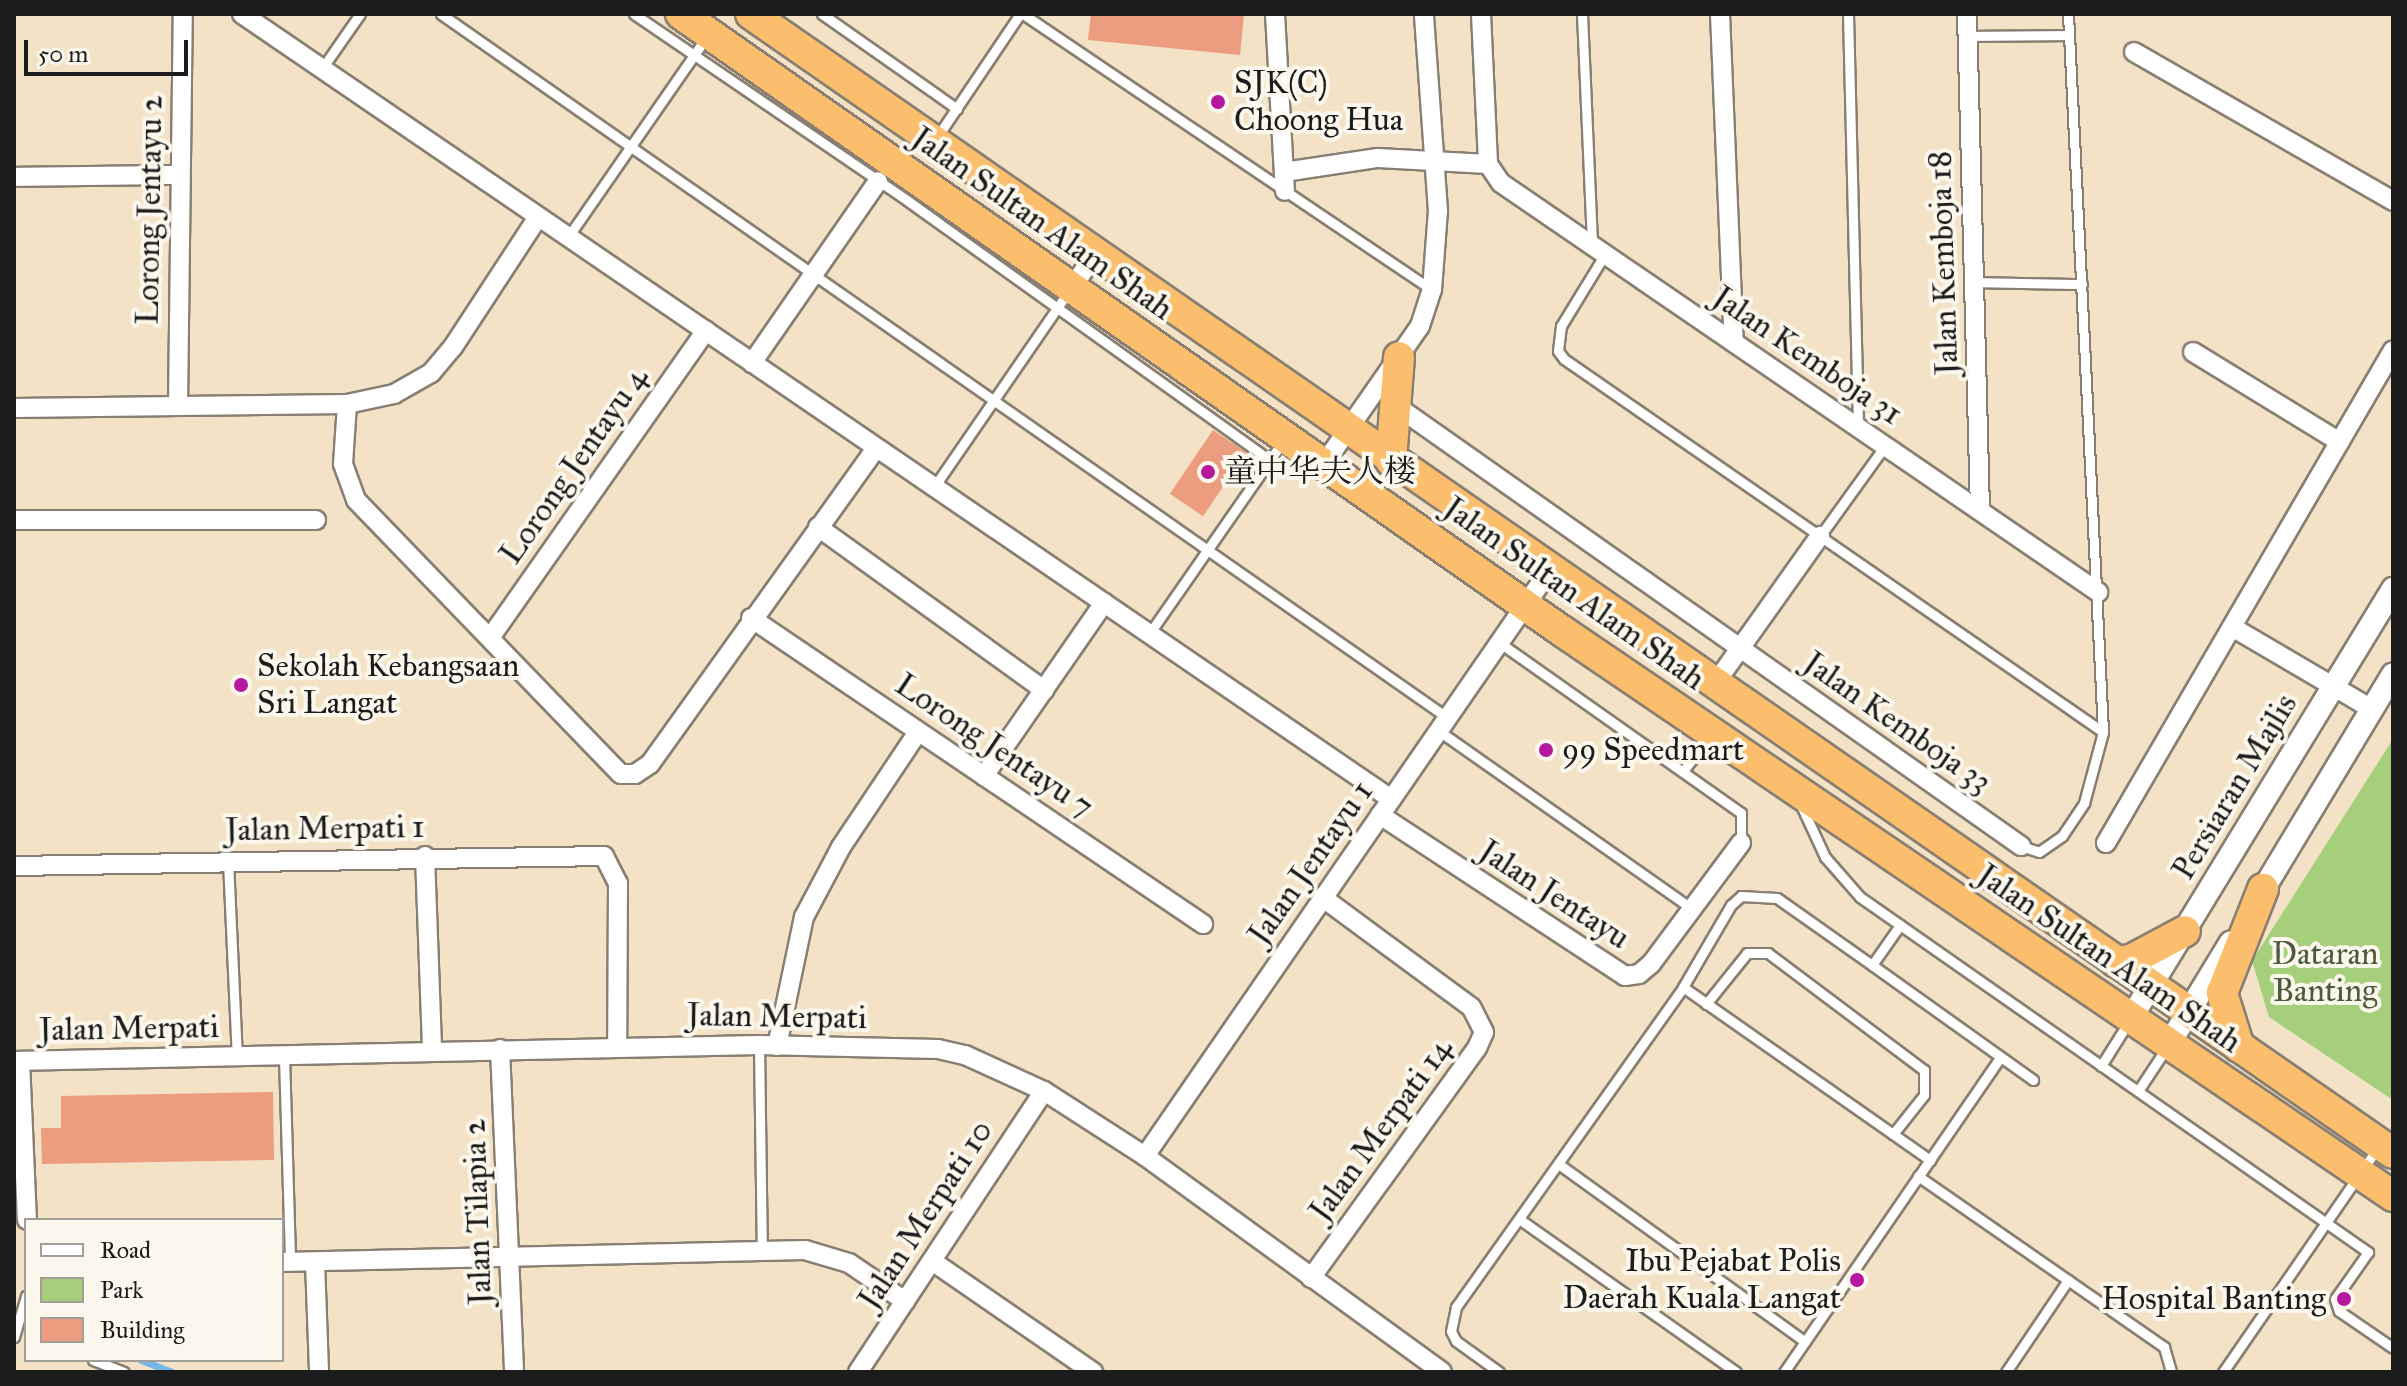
<!DOCTYPE html>
<html>
<head>
<meta charset="utf-8">
<style>
	body { margin:0 }
	#map { position:relative; width:2407px; height:1386px; overflow:hidden; background:#f4e2c7; font-family:"IM FELL Great Primer","Noto Serif SC",serif }
	div>[style] { position:absolute }
	.green>* { inset:0; background:#a5cf7a }
	.stream>* { height:7px; margin:-3.5px; padding:0 3.5px; transform-origin:3.5px; border-radius:3.5px; background:#74b7e9 }
	.building>* { inset:0; background:#ec9c7f; transform-origin:0 0 }
	.roads { filter:drop-shadow(2px 0 #887f72) drop-shadow(-2px 0 #887f72) drop-shadow(0 2px #887f72) drop-shadow(0 -2px #887f72) }
	.service>* { height:9px; margin:-4.5px; padding:0 4.5px; transform-origin:4.5px; border-radius:4.5px; background:#fff }
	.minor>* { height:18px; margin:-9px; padding:0 9px; transform-origin:9px; border-radius:9px; background:#fff }
	.tertiary>* { height:22px; margin:-11px; padding:0 11px; transform-origin:11px; border-radius:11px; background:#fff }
	.trunk>* { height:30px; margin:-15px; padding:0 15px; transform-origin:15px; border-radius:15px; background:#fabe6d }
	.dots>* { width:22px; height:22px; translate:-50% -50%; box-sizing:border-box; border:4px solid #fbf7ec; border-radius:50% }
	span { translate:-50% -50%; white-space:nowrap; text-align:center; line-height:1.15; -webkit-text-stroke:8px #fbf7ec; paint-order:stroke }
	.poi-label { font-size:32px; color:#1c1c1c }
	.left { translate:0 -50%; text-align:left }
	.right { translate:-100% -50%; text-align:right }
	.street-label { font-size:32px; color:#1c1c1c }
	.park-label { font-size:32px; color:#4c5b3d }
	.frame { position:absolute; inset:0; border:16px solid #1c1c1c; pointer-events:none }
	.legend { position:absolute; left:24px; top:1218px; width:260px; height:144px; box-sizing:border-box; background:#fbf7ec; border:2px solid #a29f99; margin:0; padding:10px 14px; list-style:none; font-size:24px; color:#1c1c1c }
	.legend li { display:flex; align-items:center; gap:16px; height:40px }
	.legend b { width:40px; border:2px solid #a29f99 }
	.scale { position:absolute; left:24px; top:40px; width:164px; height:36px; box-sizing:border-box; border:4px solid #1c1c1c; border-top:0; padding-left:10px; font-size:24px; line-height:28px; white-space:nowrap; color:#1c1c1c; -webkit-text-stroke:6px #fbf7ec; paint-order:stroke }
</style>
</head>
<body>
<div id="map">
	<div class="green">
		<i style="clip-path:polygon(2393px 739px,2393px 1100px,2269px 1017px,2252px 961px)"></i>
	</div>
	<div class="stream">
		<i style="left:14px;top:1312px;width:13px;rotate:23deg"></i>
		<i style="left:141px;top:1360px;width:34px;rotate:21deg"></i>
	</div>
	<div class="building">
		<i style="clip-path:polygon(1091px 14px,1244px 14px,1240px 55px,1088px 40px)"></i>
		<i style="left:1213px;top:430px;width:40px;height:77px;rotate:34deg"></i>
		<i style="clip-path:polygon(273px 1092px,274px 1160px,42px 1164px,41px 1128px,61px 1128px,61px 1096px)"></i>
	</div>
	<div class="roads">
		<div class="service">
			<i style="left:441px;top:14px;width:1229px;rotate:34.96deg"></i>
			<i style="left:634px;top:14px;width:332px;rotate:34.3deg"></i>
			<i style="left:908px;top:201px;width:445px;rotate:35.6deg"></i>
			<i style="left:822px;top:14px;width:165px;rotate:35.1deg"></i>
			<i style="left:1023px;top:14px;width:492px;rotate:34deg"></i>
			<i style="left:1582px;top:14px;width:231px;rotate:87.5deg"></i>
			<i style="left:1848px;top:14px;width:413px;rotate:88.6deg"></i>
			<i style="left:1967px;top:36px;width:102px;rotate:-0.6deg"></i>
			<i style="left:323px;top:67px;width:65px;rotate:-55.1deg"></i>
			<i style="left:937px;top:137px;width:148px;rotate:-56deg"></i>
			<i style="left:568px;top:237px;width:244px;rotate:-55.3deg"></i>
			<i style="left:1605px;top:254px;width:84px;rotate:121.4deg"></i>
			<i style="left:1561px;top:326px;width:25px;rotate:97deg"></i>
			<i style="left:1558px;top:351px;width:10px;rotate:53deg"></i>
			<i style="left:1564px;top:359px;width:655px;rotate:34.68deg"></i>
			<i style="left:1974px;top:282px;width:108px;rotate:1.1deg"></i>
			<i style="left:934px;top:487px;width:237px;rotate:-55.5deg"></i>
			<i style="left:1820px;top:536px;width:111px;rotate:-54.2deg"></i>
			<i style="left:1149px;top:634px;width:236px;rotate:-55.2deg"></i>
			<i style="left:1500px;top:643px;width:295px;rotate:35.2deg"></i>
			<i style="left:1741px;top:813px;width:30px;rotate:90deg"></i>
			<i style="left:1439px;top:731px;width:309px;rotate:35.1deg"></i>
			<i style="left:1683px;top:771px;width:44px;rotate:-52.4deg"></i>
			<i style="left:1800px;top:803px;width:60px;rotate:65.2deg"></i>
			<i style="left:1825px;top:857px;width:53px;rotate:48.8deg"></i>
			<i style="left:1860px;top:897px;width:620px;rotate:34.95deg"></i>
			<i style="left:2368px;top:1252px;width:57px;rotate:125.1deg"></i>
			<i style="left:2335px;top:1299px;width:13px;rotate:72deg"></i>
			<i style="left:2339px;top:1311px;width:65px;rotate:34.4deg"></i>
			<i style="left:2021px;top:846px;width:19px;rotate:18deg"></i>
			<i style="left:2039px;top:852px;width:28px;rotate:-35deg"></i>
			<i style="left:2062px;top:836px;width:40px;rotate:-56deg"></i>
			<i style="left:2084px;top:803px;width:73px;rotate:-75deg"></i>
			<i style="left:2103px;top:732px;width:719px;rotate:-92.79deg"></i>
			<i style="left:228px;top:861px;width:196px;rotate:87.4deg"></i>
			<i style="left:1872px;top:965px;width:198px;rotate:35.5deg"></i>
			<i style="left:1683px;top:987px;width:302px;rotate:35deg"></i>
			<i style="left:1706px;top:1004px;width:65px;rotate:-51.2deg"></i>
			<i style="left:1747px;top:953px;width:21px"></i>
			<i style="left:1768px;top:953px;width:195px;rotate:36.9deg"></i>
			<i style="left:1924px;top:1070px;width:25px;rotate:90deg"></i>
			<i style="left:1924px;top:1095px;width:50px;rotate:128.5deg"></i>
			<i style="left:759px;top:1045px;width:205px;rotate:89.2deg"></i>
			<i style="left:284px;top:1056px;width:206px;rotate:88.3deg"></i>
			<i style="left:2101px;top:1066px;width:53px;rotate:-58.1deg"></i>
			<i style="left:2138px;top:1091px;width:53px;rotate:-56.6deg"></i>
			<i style="left:1560px;top:1165px;width:302px;rotate:35.8deg"></i>
			<i style="left:1918px;top:1176px;width:300px;rotate:34.8deg"></i>
			<i style="left:2164px;top:1347px;width:26px;rotate:74deg"></i>
			<i style="left:1522px;top:1221px;width:262px;rotate:35.2deg"></i>
			<i style="left:14px;top:1337px;width:43px;rotate:-73.7deg"></i>
			<i style="left:93px;top:1360px;width:33px;rotate:21deg"></i>
			<i style="left:1499px;top:1372px;width:53px;rotate:-144.2deg"></i>
			<i style="left:1456px;top:1341px;width:11px;rotate:-117deg"></i>
			<i style="left:1451px;top:1331px;width:25px;rotate:-78deg"></i>
			<i style="left:1456px;top:1307px;width:392px;rotate:-54.6deg"></i>
			<i style="left:1683px;top:987px;width:95px;rotate:-59.7deg"></i>
			<i style="left:1731px;top:905px;width:13px;rotate:-42deg"></i>
			<i style="left:1741px;top:896px;width:36px;rotate:3deg"></i>
			<i style="left:1777px;top:898px;width:116px;rotate:35.2deg"></i>
			<i style="left:1872px;top:965px;width:49px;rotate:-55deg"></i>
			<i style="left:1784px;top:1372px;width:380px;rotate:-55.5deg"></i>
			<i style="left:2006px;top:1372px;width:111px;rotate:-56deg"></i>
			<i style="left:2223px;top:1372px;width:273px;rotate:-55.4deg"></i>
		</div>
		<div class="minor">
			<i style="left:242px;top:14px;width:1392px;rotate:34.34deg"></i>
			<i style="left:1275px;top:14px;width:177px;rotate:86.8deg"></i>
			<i style="left:1481px;top:14px;width:150px;rotate:87.3deg"></i>
			<i style="left:1720px;top:14px;width:328px;rotate:87.6deg"></i>
			<i style="left:1967px;top:14px;width:497px;rotate:88.5deg"></i>
			<i style="left:2134px;top:52px;width:299px;rotate:29.9deg"></i>
			<i style="left:1488px;top:164px;width:23px;rotate:56deg"></i>
			<i style="left:1501px;top:183px;width:724px;rotate:34.41deg"></i>
			<i style="left:1284px;top:172px;width:95px;rotate:-8.5deg"></i>
			<i style="left:1378px;top:158px;width:110px;rotate:3.1deg"></i>
			<i style="left:14px;top:177px;width:166px;rotate:-0.7deg"></i>
			<i style="left:1072px;top:288px;width:40px;rotate:-56deg"></i>
			<i style="left:2193px;top:352px;width:172px;rotate:31.5deg"></i>
			<i style="left:752px;top:363px;width:221px;rotate:-55.3deg"></i>
			<i style="left:347px;top:404px;width:60px;rotate:93.8deg"></i>
			<i style="left:343px;top:464px;width:38px;rotate:70deg"></i>
			<i style="left:356px;top:500px;width:381px;rotate:46deg"></i>
			<i style="left:621px;top:774px;width:14px"></i>
			<i style="left:635px;top:774px;width:18px;rotate:-34deg"></i>
			<i style="left:650px;top:764px;width:388px;rotate:-54.4deg"></i>
			<i style="left:1395px;top:405px;width:766px;rotate:35.16deg"></i>
			<i style="left:178px;top:406px;width:392px;rotate:-89.3deg"></i>
			<i style="left:14px;top:408px;width:333px;rotate:-0.7deg"></i>
			<i style="left:347px;top:404px;width:48px;rotate:-12deg"></i>
			<i style="left:394px;top:394px;width:43px;rotate:-29.6deg"></i>
			<i style="left:431px;top:373px;width:34px;rotate:-50deg"></i>
			<i style="left:453px;top:347px;width:155px;rotate:-56.8deg"></i>
			<i style="left:1324px;top:464px;width:168px;rotate:-55.2deg"></i>
			<i style="left:1420px;top:326px;width:38px;rotate:-72deg"></i>
			<i style="left:1432px;top:290px;width:79px;rotate:-85.7deg"></i>
			<i style="left:1438px;top:211px;width:197px;rotate:-94.1deg"></i>
			<i style="left:14px;top:520px;width:302px"></i>
			<i style="left:818px;top:527px;width:279px;rotate:35.8deg"></i>
			<i style="left:751px;top:618px;width:546px;rotate:34.1deg"></i>
			<i style="left:2232px;top:627px;width:162px;rotate:30.4deg"></i>
			<i style="left:492px;top:635px;width:372px;rotate:-54.9deg"></i>
			<i style="left:1714px;top:685px;width:183px;rotate:-54.6deg"></i>
			<i style="left:984px;top:776px;width:211px;rotate:-55.3deg"></i>
			<i style="left:1380px;top:815px;width:293px;rotate:33.3deg"></i>
			<i style="left:1625px;top:976px;width:14px;rotate:-8deg"></i>
			<i style="left:1639px;top:974px;width:16px;rotate:-40deg"></i>
			<i style="left:1651px;top:964px;width:151px;rotate:-53.4deg"></i>
			<i style="left:2106px;top:843px;width:570px;rotate:-59.79deg"></i>
			<i style="left:425px;top:856px;width:195px;rotate:87.9deg"></i>
			<i style="left:14px;top:866px;width:590px;rotate:-0.97deg"></i>
			<i style="left:604px;top:856px;width:30px;rotate:63deg"></i>
			<i style="left:618px;top:883px;width:164px;rotate:90.3deg"></i>
			<i style="left:777px;top:1046px;width:132px;rotate:-78.2deg"></i>
			<i style="left:804px;top:917px;width:79px;rotate:-62.1deg"></i>
			<i style="left:841px;top:847px;width:138px;rotate:-56.2deg"></i>
			<i style="left:500px;top:1049px;width:323px;rotate:87.5deg"></i>
			<i style="left:14px;top:1061px;width:745px;rotate:-1.23deg"></i>
			<i style="left:759px;top:1045px;width:179px;rotate:1.3deg"></i>
			<i style="left:938px;top:1049px;width:28px;rotate:13deg"></i>
			<i style="left:965px;top:1055px;width:87px;rotate:24.5deg"></i>
			<i style="left:1044px;top:1091px;width:120px;rotate:32.8deg"></i>
			<i style="left:1145px;top:1156px;width:367px;rotate:36deg"></i>
			<i style="left:20px;top:1061px;width:159px;rotate:87.5deg"></i>
			<i style="left:1145px;top:1156px;width:711px;rotate:-55.37deg"></i>
			<i style="left:932px;top:1261px;width:196px;rotate:34.6deg"></i>
			<i style="left:282px;top:1262px;width:523px;rotate:-1.31deg"></i>
			<i style="left:805px;top:1250px;width:46px;rotate:16.5deg"></i>
			<i style="left:849px;top:1263px;width:68px;rotate:34.2deg"></i>
			<i style="left:315px;top:1262px;width:110px;rotate:87.9deg"></i>
			<i style="left:1311px;top:1278px;width:284px;rotate:-54.2deg"></i>
			<i style="left:1477px;top:1048px;width:17px;rotate:-66deg"></i>
			<i style="left:1484px;top:1032px;width:28px;rotate:-117deg"></i>
			<i style="left:1471px;top:1007px;width:184px;rotate:-143.6deg"></i>
			<i style="left:858px;top:1372px;width:337px;rotate:-56.5deg"></i>
		</div>
		<div class="tertiary">
			<i style="left:2255px;top:903px;width:267px;rotate:-58.9deg"></i>
			<i style="left:2131px;top:1018px;width:503px;rotate:-58.59deg"></i>
			<i style="left:2169px;top:1044px;width:119px;rotate:-58.7deg"></i>
		</div>
		<div class="trunk">
			<i style="left:681px;top:14px;width:1076px;rotate:35.01deg"></i>
			<i style="left:1562px;top:631px;width:1005px;rotate:34.21deg"></i>
			<i style="left:751px;top:14px;width:1998px;rotate:34.75deg"></i>
			<i style="left:1391px;top:461px;width:104px;rotate:-85.6deg"></i>
			<i style="left:2116px;top:962px;width:15px;rotate:-8deg"></i>
			<i style="left:2131px;top:960px;width:61px;rotate:-28.2deg"></i>
			<i style="left:2239px;top:1047px;width:57px;rotate:-107.5deg"></i>
			<i style="left:2222px;top:993px;width:112px;rotate:-68.5deg"></i>
		</div>
	</div>
	<div class="dots">
		<i style="left:1218px;top:102px;background:#b5179e"></i>
		<i style="left:1208px;top:472px;background:#b5179e"></i>
		<i style="left:241px;top:685px;background:#b5179e"></i>
		<i style="left:1546px;top:750px;background:#b5179e"></i>
		<i style="left:1857px;top:1280px;background:#b5179e"></i>
		<i style="left:2344px;top:1299px;background:#b5179e"></i>
	</div>
	<div class="poi-label">
		<span class="left" style="left:1234px;top:102px">SJK(C)<br>Choong Hua</span>
		<span class="left" style="left:1224px;top:472px">童中华夫人楼</span>
		<span class="left" style="left:257px;top:685px">Sekolah Kebangsaan<br>Sri Langat</span>
		<span class="left" style="left:1562px;top:750px">99 Speedmart</span>
		<span class="right" style="left:1841px;top:1280px">Ibu Pejabat Polis<br>Daerah Kuala Langat</span>
		<span class="right" style="left:2326px;top:1299px">Hospital Banting</span>
	</div>
	<div class="street-label">
		<span style="left:150px;top:210px;rotate:-89deg">Lorong Jentayu 2</span>
		<span style="left:1042px;top:224px;rotate:35deg">Jalan Sultan Alam Shah</span>
		<span style="left:1944px;top:263px;rotate:-92deg">Jalan Kemboja 18</span>
		<span style="left:1807px;top:356px;rotate:34deg">Jalan Kemboja 31</span>
		<span style="left:574px;top:466px;rotate:-55deg">Lorong Jentayu 4</span>
		<span style="left:1574px;top:594px;rotate:35deg">Jalan Sultan Alam Shah</span>
		<span style="left:1897px;top:723px;rotate:35deg">Jalan Kemboja 33</span>
		<span style="left:994px;top:746px;rotate:34deg">Lorong Jentayu 7</span>
		<span style="left:2235px;top:787px;rotate:-59deg">Persiaran Majlis</span>
		<span style="left:325px;top:829px;rotate:-1deg">Jalan Merpati 1</span>
		<span style="left:1311px;top:863px;rotate:-55deg">Jalan Jentayu 1</span>
		<span style="left:1554px;top:895px;rotate:33deg">Jalan Jentayu</span>
		<span style="left:2109px;top:959px;rotate:34deg">Jalan Sultan Alam Shah</span>
		<span style="left:777px;top:1017px;rotate:1deg">Jalan Merpati</span>
		<span style="left:129px;top:1029px;rotate:-1deg">Jalan Merpati</span>
		<span style="left:1381px;top:1130px;rotate:-54deg">Jalan Merpati 14</span>
		<span style="left:478px;top:1212px;rotate:-92deg">Jalan Tilapia 2</span>
		<span style="left:926px;top:1215px;rotate:-57deg">Jalan Merpati 10</span>
	</div>
	<div class="park-label">
		<span style="left:2325px;top:973px">Dataran<br>Banting</span>
	</div>
	<div class="frame"></div>
	<ul class="legend">
	<li><b style="height:10px;background:#fff"></b>Road</li>
	<li><b style="height:22px;background:#a5cf7a"></b>Park</li>
	<li><b style="height:22px;background:#ec9c7f"></b>Building</li>
	</ul>
	<div class="scale">50 m</div>
</div>
</body>
</html>
